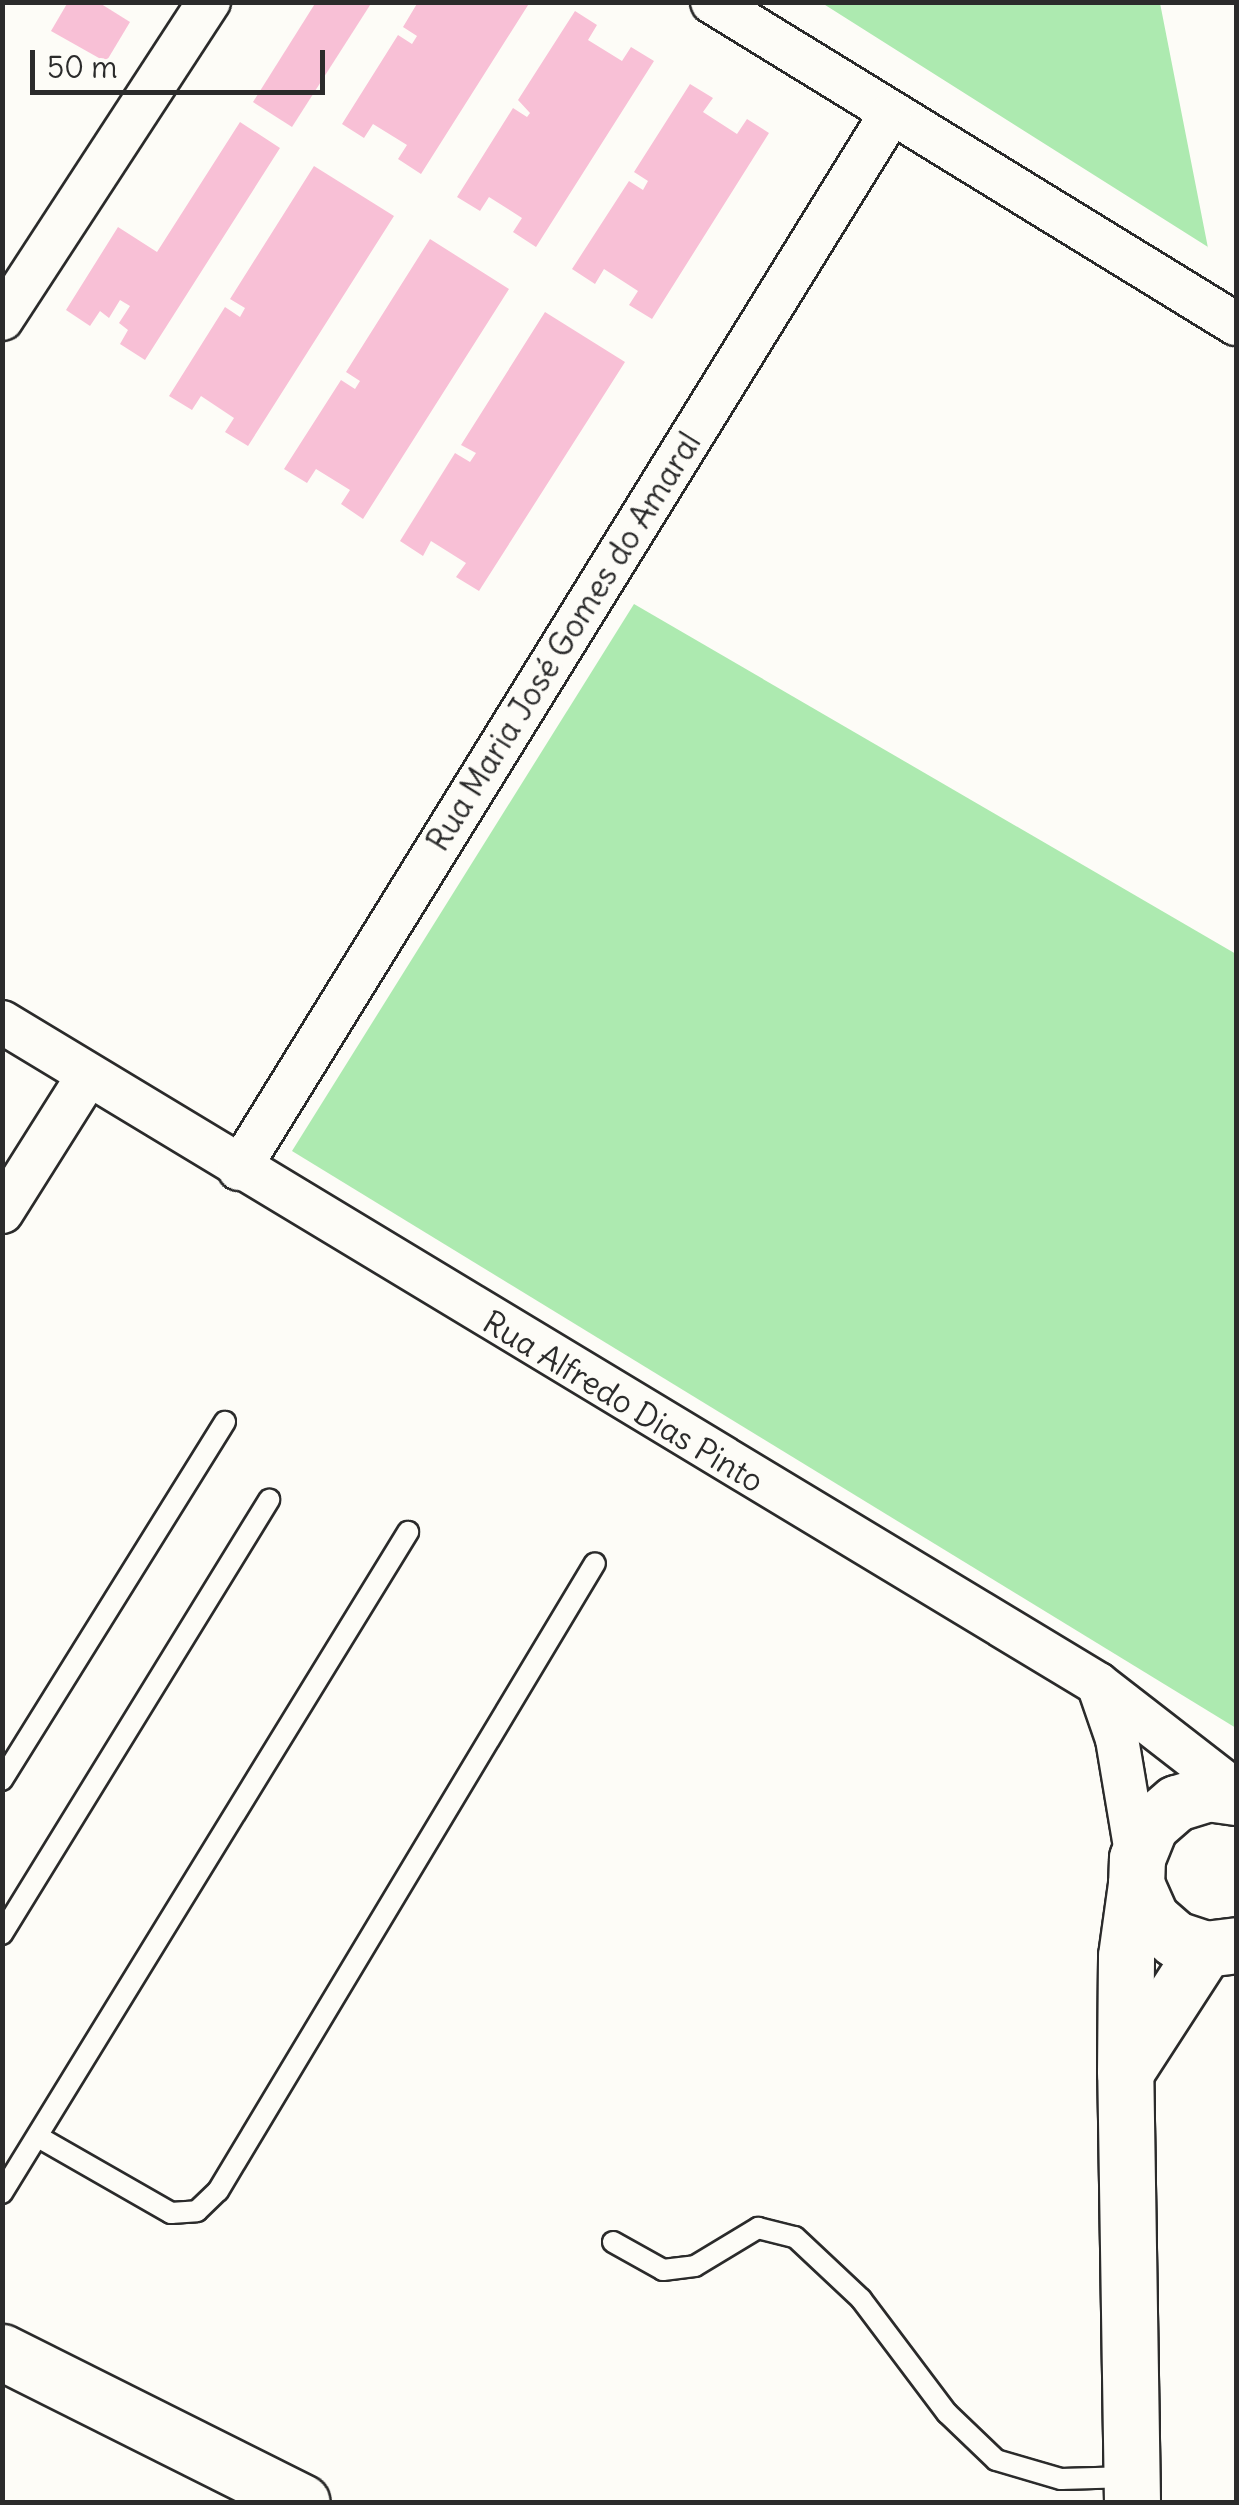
<!DOCTYPE html>
<html>
<head>
<meta charset="utf-8">
<style>
	body { margin:0 }
	#map { position:relative; width:1239px; height:2505px; overflow:hidden; background:#fdfcf7; font-family:Delius,sans-serif }
	div>[style] { position:absolute }
	.green>* { inset:0; background:#adeab0 }
	.building>* { inset:0; background:#f8c0d6 }
	.roads { filter:drop-shadow(2px 0 #2b2b2b) drop-shadow(-2px 0 #2b2b2b) drop-shadow(0 2px #2b2b2b) drop-shadow(0 -2px #2b2b2b) }
	.lane>* { height:20px; margin:-10px; padding:0 10px; transform-origin:10px; border-radius:10px; background:#fdfcf7 }
	.street>* { height:42px; margin:-21px; padding:0 21px; transform-origin:21px; border-radius:21px; background:#fdfcf7 }
	.secondary>* { height:55px; margin:-27.5px; padding:0 27.5px; transform-origin:27.5px; border-radius:27.5px; background:#fdfcf7 }
	span { translate:-50% -50%; white-space:nowrap; text-align:center; line-height:1.15; -webkit-text-stroke:8px #fdfcf7; paint-order:stroke }
	.street-label { font-size:32px; color:#2b2b2b }
	.frame { position:absolute; inset:0; border:5px solid #2b2b2b; pointer-events:none }
	.scale { position:absolute; left:30px; top:50px; width:295px; height:45px; box-sizing:border-box; border:5px solid #2b2b2b; border-top:0; padding-left:12px; font-size:30px; line-height:35px; white-space:nowrap; color:#2b2b2b; -webkit-text-stroke:8px #fdfcf7; paint-order:stroke }
</style>
</head>
<body>
<div id="map">
	<div class="green">
		<i style="clip-path:polygon(822px 3px,1160px 3px,1208px 248px,1208px 247px)"></i>
		<i style="clip-path:polygon(634px 604px,1236px 954px,1236px 1728px,292px 1151px)"></i>
	</div>
	<div class="building">
		<i style="clip-path:polygon(68px 2px,98px 2px,130px 22px,106px 62px,51px 31px)"></i>
		<i style="clip-path:polygon(316px 2px,372px 2px,292px 127px,253px 102px)"></i>
		<i style="clip-path:polygon(418px 2px,530px 2px,421px 174px,398px 159px,407px 145px,373px 124px,364px 138px,342px 124px,398px 35px,412px 44px,417px 36px,403px 27px)"></i>
		<i style="clip-path:polygon(575px 11px,597px 25px,588px 40px,622px 61px,631px 47px,654px 61px,536px 247px,513px 232px,522px 218px,489px 197px,480px 211px,457px 197px,513px 108px,527px 117px,530px 113px,518px 100px)"></i>
		<i style="clip-path:polygon(690px 84px,713px 98px,703px 112px,737px 134px,747px 119px,769px 133px,652px 319px,629px 305px,638px 291px,604px 269px,595px 284px,572px 269px,629px 181px,643px 190px,648px 181px,634px 172px)"></i>
		<i style="clip-path:polygon(240px 122px,280px 148px,145px 360px,120px 344px,128px 330px,119px 323px,130px 306px,120px 300px,109px 318px,100px 311px,90px 326px,66px 310px,118px 227px,157px 252px)"></i>
		<i style="clip-path:polygon(314px 166px,394px 216px,248px 446px,225px 432px,234px 418px,201px 396px,192px 410px,169px 396px,225px 307px,240px 317px,245px 308px,230px 299px)"></i>
		<i style="clip-path:polygon(430px 239px,509px 289px,363px 519px,341px 504px,350px 490px,316px 469px,307px 483px,284px 469px,341px 380px,355px 389px,360px 381px,346px 372px)"></i>
		<i style="clip-path:polygon(545px 312px,625px 362px,479px 591px,456px 577px,466px 563px,431px 541px,423px 556px,400px 541px,455px 453px,470px 462px,476px 453px,461px 445px)"></i>
	</div>
	<div class="roads">
		<div class="lane">
			<i style="left:2px;top:1780px;width:422px;rotate:-58.1deg"></i>
			<i style="left:2px;top:1934px;width:510px;rotate:-58.4deg"></i>
			<i style="left:40px;top:2138px;width:151px;rotate:29.8deg"></i>
			<i style="left:171px;top:2213px;width:26px;rotate:-4deg"></i>
			<i style="left:197px;top:2211px;width:29px;rotate:-44deg"></i>
			<i style="left:218px;top:2191px;width:732px;rotate:-59.02deg"></i>
			<i style="left:2px;top:2193px;width:776px;rotate:-58.44deg"></i>
			<i style="left:613px;top:2242px;width:57px;rotate:29.2deg"></i>
			<i style="left:663px;top:2270px;width:32px;rotate:-7deg"></i>
			<i style="left:695px;top:2266px;width:74px;rotate:-31.1deg"></i>
			<i style="left:758px;top:2228px;width:38px;rotate:14deg"></i>
			<i style="left:795px;top:2237px;width:91px;rotate:43.2deg"></i>
			<i style="left:861px;top:2299px;width:143px;rotate:53deg"></i>
			<i style="left:947px;top:2413px;width:68px;rotate:43.8deg"></i>
			<i style="left:996px;top:2460px;width:68px;rotate:16.3deg"></i>
			<i style="left:1061px;top:2479px;width:69px;rotate:-1.7deg"></i>
		</div>
		<div class="street">
			<i style="left:712px;top:2px;width:615px;rotate:31.57deg"></i>
			<i style="left:2px;top:319px;width:379px;rotate:-56.9deg"></i>
			<i style="left:2px;top:1022px;width:1280px;rotate:31.13deg"></i>
			<i style="left:1098px;top:1684px;width:175px;rotate:37.8deg"></i>
			<i style="left:239px;top:1169px;width:1239px;rotate:-58.3deg"></i>
			<i style="left:2px;top:1212px;width:160px;rotate:-57.8deg"></i>
			<i style="left:1098px;top:1684px;width:58px;rotate:70.9deg"></i>
			<i style="left:1117px;top:1739px;width:121px;rotate:80.5deg"></i>
		</div>
		<div class="secondary">
			<i style="left:1236px;top:1797px;width:27px;rotate:-172deg"></i>
			<i style="left:1209px;top:1793px;width:34px;rotate:163deg"></i>
			<i style="left:1176px;top:1803px;width:35px;rotate:139deg"></i>
			<i style="left:1150px;top:1826px;width:35px;rotate:112deg"></i>
			<i style="left:1137px;top:1858px;width:26px;rotate:92deg"></i>
			<i style="left:1136px;top:1884px;width:37px;rotate:66deg"></i>
			<i style="left:1151px;top:1918px;width:32px;rotate:41deg"></i>
			<i style="left:1175px;top:1939px;width:32px;rotate:18deg"></i>
			<i style="left:1205px;top:1949px;width:31px;rotate:-7deg"></i>
			<i style="left:1126px;top:2071px;width:145px;rotate:-57.1deg"></i>
			<i style="left:2px;top:2352px;width:335px;rotate:26.6deg"></i>
			<i style="left:1132px;top:2502px;width:429px;rotate:-90.9deg"></i>
			<i style="left:1125px;top:2073px;width:117px;rotate:-89.5deg"></i>
			<i style="left:1126px;top:1956px;width:73px;rotate:-82.1deg"></i>
		</div>
	</div>
	<div class="street-label">
		<span style="left:564px;top:642px;rotate:-58deg">Rua Maria José Gomes do Amaral</span>
		<span style="left:623px;top:1402px;rotate:31deg">Rua Alfredo Dias Pinto</span>
	</div>
	<div class="frame"></div>
	<div class="scale">50 m</div>
</div>
</body>
</html>
